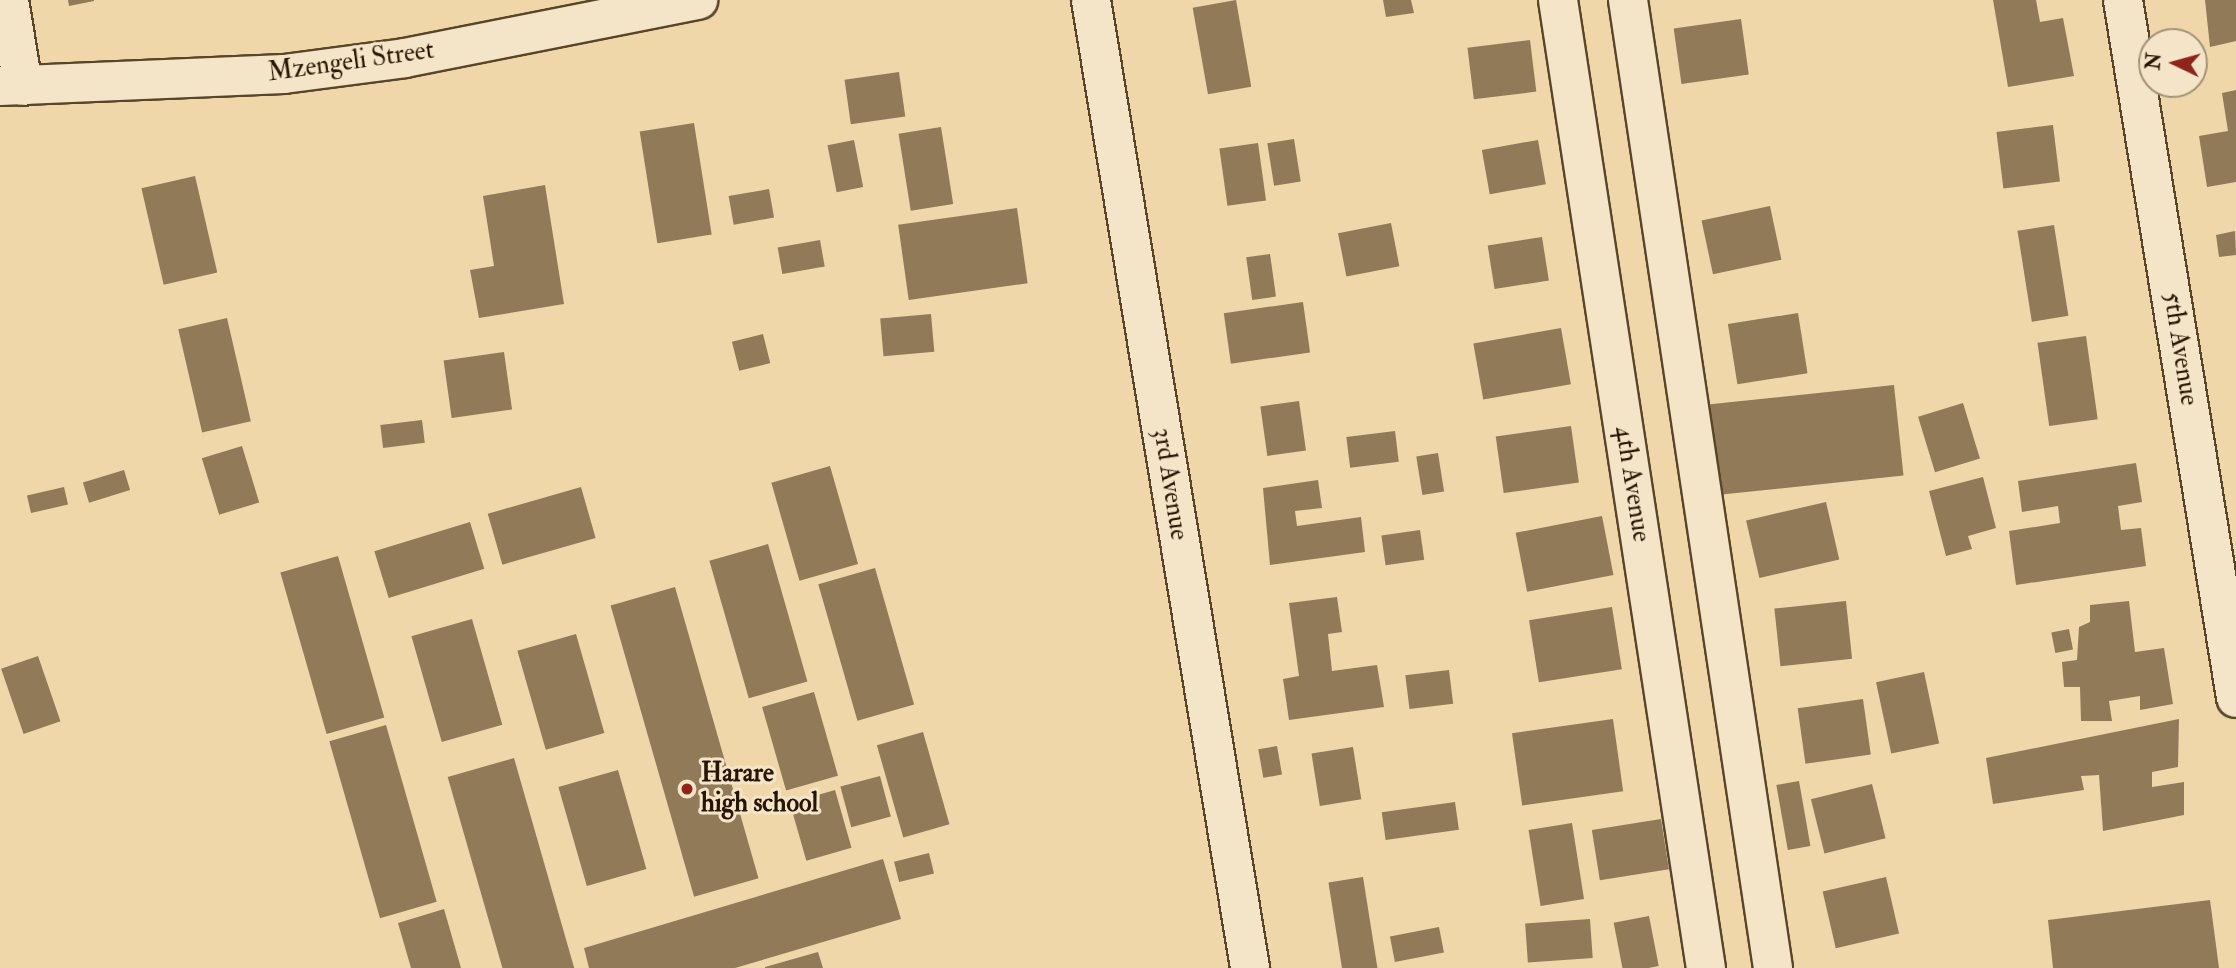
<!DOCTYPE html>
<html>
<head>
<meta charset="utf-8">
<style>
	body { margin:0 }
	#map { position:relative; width:2236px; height:968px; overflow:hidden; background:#f0d7aa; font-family:"IM FELL Double Pica",serif }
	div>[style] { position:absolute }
	.building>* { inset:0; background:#907a58; transform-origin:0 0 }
	.roads { filter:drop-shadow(2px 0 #59462a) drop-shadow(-2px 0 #59462a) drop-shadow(0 2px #59462a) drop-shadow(0 -2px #59462a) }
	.minor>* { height:38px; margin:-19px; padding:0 19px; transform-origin:19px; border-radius:19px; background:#f5e5c8 }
	.dots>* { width:19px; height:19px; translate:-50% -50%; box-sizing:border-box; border:4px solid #f5e5c8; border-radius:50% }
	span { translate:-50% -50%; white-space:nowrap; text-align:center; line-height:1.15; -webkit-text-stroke:6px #f5e5c8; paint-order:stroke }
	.street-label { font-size:26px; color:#271500 }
	.poi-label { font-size:26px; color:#271500; font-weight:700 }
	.left { translate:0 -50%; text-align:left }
	.north { position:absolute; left:2138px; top:28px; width:70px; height:70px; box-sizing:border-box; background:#f5e5c8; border:2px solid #a39278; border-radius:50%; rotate:275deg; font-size:19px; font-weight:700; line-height:28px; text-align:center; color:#271500 }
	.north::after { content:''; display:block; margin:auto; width:24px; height:32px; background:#8f2418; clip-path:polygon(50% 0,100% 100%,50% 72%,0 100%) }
</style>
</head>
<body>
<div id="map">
	<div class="building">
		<i style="clip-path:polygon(68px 0,94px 0,94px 1px,69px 6px)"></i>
		<i style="left:1236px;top:0;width:88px;height:44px;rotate:80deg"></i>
		<i style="clip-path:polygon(1383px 0,1411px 0,1414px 13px,1386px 17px)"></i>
		<i style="clip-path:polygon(1993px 0,2036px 0,2040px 22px,2063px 18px,2074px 76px,2008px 87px)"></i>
		<i style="clip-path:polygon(2205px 0,2236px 0,2236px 41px,2210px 47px)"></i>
		<i style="left:1741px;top:19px;width:56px;height:68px;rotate:82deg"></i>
		<i style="left:1530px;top:40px;width:52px;height:63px;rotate:83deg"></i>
		<i style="left:899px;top:72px;width:45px;height:55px;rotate:82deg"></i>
		<i style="clip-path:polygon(2236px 90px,2236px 182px,2207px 187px,2199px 136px,2228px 131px,2222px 93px)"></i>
		<i style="left:694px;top:123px;width:113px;height:55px;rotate:81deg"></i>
		<i style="left:2053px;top:125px;width:57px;height:57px;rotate:83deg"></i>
		<i style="left:941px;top:127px;width:78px;height:43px;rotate:81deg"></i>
		<i style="left:1294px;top:139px;width:43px;height:27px;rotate:81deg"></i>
		<i style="left:854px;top:140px;width:48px;height:27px;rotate:79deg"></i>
		<i style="left:1538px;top:140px;width:45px;height:57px;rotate:80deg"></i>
		<i style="left:1258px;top:143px;width:58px;height:39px;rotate:82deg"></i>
		<i style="left:195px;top:176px;width:99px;height:55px;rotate:77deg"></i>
		<i style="clip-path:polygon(545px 185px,564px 304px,479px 318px,470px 270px,494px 266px,483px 196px)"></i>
		<i style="left:769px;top:189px;width:29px;height:41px;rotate:80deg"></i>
		<i style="left:1770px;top:206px;width:55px;height:70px;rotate:78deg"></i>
		<i style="left:1017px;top:208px;width:76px;height:120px;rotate:82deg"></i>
		<i style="left:1391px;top:223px;width:44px;height:54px;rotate:79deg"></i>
		<i style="left:2054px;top:225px;width:92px;height:37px;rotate:81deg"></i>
		<i style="clip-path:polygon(2235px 231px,2236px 255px,2219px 257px,2216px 235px)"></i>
		<i style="left:1542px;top:237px;width:44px;height:55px;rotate:81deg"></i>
		<i style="left:820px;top:240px;width:27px;height:43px;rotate:80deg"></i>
		<i style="left:1270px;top:254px;width:43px;height:24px;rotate:82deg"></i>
		<i style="left:1303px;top:302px;width:51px;height:80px;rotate:82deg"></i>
		<i style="left:1798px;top:313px;width:61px;height:71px;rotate:81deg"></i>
		<i style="left:931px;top:314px;width:38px;height:51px;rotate:85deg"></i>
		<i style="left:227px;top:318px;width:106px;height:50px;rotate:77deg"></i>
		<i style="left:1561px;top:328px;width:57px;height:89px;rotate:80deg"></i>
		<i style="left:763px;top:334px;width:30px;height:32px;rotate:76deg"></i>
		<i style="left:2086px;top:336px;width:84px;height:49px;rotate:82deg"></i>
		<i style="left:504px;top:352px;width:58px;height:61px;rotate:82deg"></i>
		<i style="left:1894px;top:385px;width:91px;height:185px;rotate:84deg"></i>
		<i style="left:1299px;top:401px;width:50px;height:39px;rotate:82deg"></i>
		<i style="left:1963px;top:403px;width:58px;height:47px;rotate:73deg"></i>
		<i style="left:422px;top:420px;width:23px;height:42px;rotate:83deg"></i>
		<i style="left:1571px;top:426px;width:57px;height:76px;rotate:82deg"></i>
		<i style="left:1395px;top:431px;width:31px;height:49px;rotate:83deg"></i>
		<i style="left:242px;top:446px;width:59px;height:42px;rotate:73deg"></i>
		<i style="left:1438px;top:453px;width:39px;height:22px;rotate:81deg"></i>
		<i style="clip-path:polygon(2136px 463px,2142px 502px,2118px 506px,2121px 530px,2141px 528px,2146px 566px,2016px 585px,2009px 531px,2060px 523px,2058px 506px,2022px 512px,2018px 481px)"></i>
		<i style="left:830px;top:466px;width:102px;height:61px;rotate:74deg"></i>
		<i style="left:124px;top:470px;width:21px;height:43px;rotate:73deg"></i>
		<i style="clip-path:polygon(1983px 477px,1996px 528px,1968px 536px,1972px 549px,1946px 556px,1929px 491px)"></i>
		<i style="clip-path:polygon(1318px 480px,1322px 508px,1295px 511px,1297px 526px,1361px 517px,1365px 552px,1270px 565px,1263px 488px)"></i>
		<i style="left:64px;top:487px;width:18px;height:38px;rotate:77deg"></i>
		<i style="left:581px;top:487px;width:53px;height:97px;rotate:74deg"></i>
		<i style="left:1826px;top:502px;width:59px;height:82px;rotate:77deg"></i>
		<i style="left:1602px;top:516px;width:60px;height:88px;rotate:79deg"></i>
		<i style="left:470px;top:522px;width:49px;height:100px;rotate:73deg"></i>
		<i style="left:1420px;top:530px;width:30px;height:39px;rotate:82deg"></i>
		<i style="left:768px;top:544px;width:143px;height:61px;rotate:74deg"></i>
		<i style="left:338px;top:556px;width:168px;height:60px;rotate:74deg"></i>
		<i style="left:875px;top:568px;width:142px;height:59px;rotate:74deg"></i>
		<i style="left:675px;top:587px;width:303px;height:67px;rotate:74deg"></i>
		<i style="clip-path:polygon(1337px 597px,1342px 632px,1328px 634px,1332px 671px,1377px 665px,1384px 707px,1289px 720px,1283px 679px,1299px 676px,1289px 603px)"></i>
		<i style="left:1846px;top:601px;width:58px;height:72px;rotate:84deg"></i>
		<i style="clip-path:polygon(2129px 601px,2135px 652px,2164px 648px,2173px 704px,2140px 710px,2140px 696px,2109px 701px,2112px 721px,2081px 721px,2080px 687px,2064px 687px,2062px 662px,2077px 660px,2079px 627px,2090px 622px,2090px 605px)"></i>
		<i style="left:1612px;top:607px;width:63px;height:84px;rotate:81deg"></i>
		<i style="left:472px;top:619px;width:110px;height:63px;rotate:74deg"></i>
		<i style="left:2069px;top:629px;width:21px;height:18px;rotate:79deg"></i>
		<i style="left:576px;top:634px;width:103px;height:61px;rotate:74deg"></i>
		<i style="left:38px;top:656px;width:69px;height:39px;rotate:71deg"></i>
		<i style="left:1449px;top:670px;width:34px;height:44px;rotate:83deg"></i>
		<i style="left:1924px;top:672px;width:73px;height:49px;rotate:78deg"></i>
		<i style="left:814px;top:692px;width:87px;height:54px;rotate:74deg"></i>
		<i style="left:1863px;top:699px;width:56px;height:66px;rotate:82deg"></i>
		<i style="left:1613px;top:719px;width:73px;height:102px;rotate:82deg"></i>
		<i style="clip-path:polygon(2179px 719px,2178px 767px,2152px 772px,2152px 787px,2184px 782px,2184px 815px,2103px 831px,2099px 775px,2081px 776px,2084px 790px,1993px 804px,1986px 758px)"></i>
		<i style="left:386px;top:725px;width:184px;height:59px;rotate:74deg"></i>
		<i style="left:923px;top:732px;width:96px;height:48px;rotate:74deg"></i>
		<i style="left:1277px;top:746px;width:29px;height:19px;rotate:80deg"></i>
		<i style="left:1353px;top:747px;width:53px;height:42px;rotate:81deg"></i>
		<i style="left:514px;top:758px;width:219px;height:69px;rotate:74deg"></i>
		<i style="left:618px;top:770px;width:103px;height:62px;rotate:74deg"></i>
		<i style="left:880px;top:776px;width:42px;height:41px;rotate:75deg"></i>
		<i style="left:1799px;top:781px;width:66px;height:23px;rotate:80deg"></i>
		<i style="left:1872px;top:784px;width:56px;height:63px;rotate:76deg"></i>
		<i style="left:835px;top:790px;width:60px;height:47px;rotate:74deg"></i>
		<i style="left:1455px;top:802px;width:28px;height:74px;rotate:82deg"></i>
		<i style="left:1661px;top:819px;width:51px;height:70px;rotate:81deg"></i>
		<i style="left:1572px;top:823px;width:77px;height:44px;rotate:81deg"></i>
		<i style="left:929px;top:853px;width:21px;height:36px;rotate:76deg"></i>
		<i style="clip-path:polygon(883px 859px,901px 919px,735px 968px,589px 968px,584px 948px)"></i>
		<i style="left:1363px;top:877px;width:92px;height:35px;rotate:81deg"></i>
		<i style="left:1886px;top:877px;width:58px;height:65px;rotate:77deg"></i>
		<i style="clip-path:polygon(2210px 900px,2219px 968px,2053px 968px,2048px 920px)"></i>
		<i style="clip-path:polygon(444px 909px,461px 968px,411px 968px,398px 923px)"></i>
		<i style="left:1649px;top:916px;width:51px;height:36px;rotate:79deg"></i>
		<i style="left:1590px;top:919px;width:39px;height:65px;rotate:86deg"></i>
		<i style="left:1439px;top:927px;width:26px;height:50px;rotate:79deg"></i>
		<i style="clip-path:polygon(818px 952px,823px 968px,765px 968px,765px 967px)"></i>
	</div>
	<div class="roads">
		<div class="minor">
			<i style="left:9px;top:0;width:87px;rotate:80.8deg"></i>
			<i style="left:1091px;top:0;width:981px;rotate:80.67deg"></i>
			<i style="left:1558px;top:0;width:979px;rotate:81.31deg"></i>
			<i style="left:1628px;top:0;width:979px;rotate:81.48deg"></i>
			<i style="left:2123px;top:0;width:707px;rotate:80.8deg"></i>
			<i style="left:0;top:86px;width:284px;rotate:-2.4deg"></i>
			<i style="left:284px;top:74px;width:122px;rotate:-7.5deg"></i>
			<i style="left:405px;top:58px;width:299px;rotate:-11.2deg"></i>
		</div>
	</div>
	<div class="dots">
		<i style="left:687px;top:789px;background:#8f2418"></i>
	</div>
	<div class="street-label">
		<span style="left:351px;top:62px;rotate:-8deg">Mzengeli Street</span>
		<span style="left:2180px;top:349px;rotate:81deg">5th Avenue</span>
		<span style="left:1170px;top:484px;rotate:81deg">3rd Avenue</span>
		<span style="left:1632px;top:484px;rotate:81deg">4th Avenue</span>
	</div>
	<div class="poi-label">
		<span class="left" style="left:701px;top:789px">Harare<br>high school</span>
	</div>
	<div class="north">N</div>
</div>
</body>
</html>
